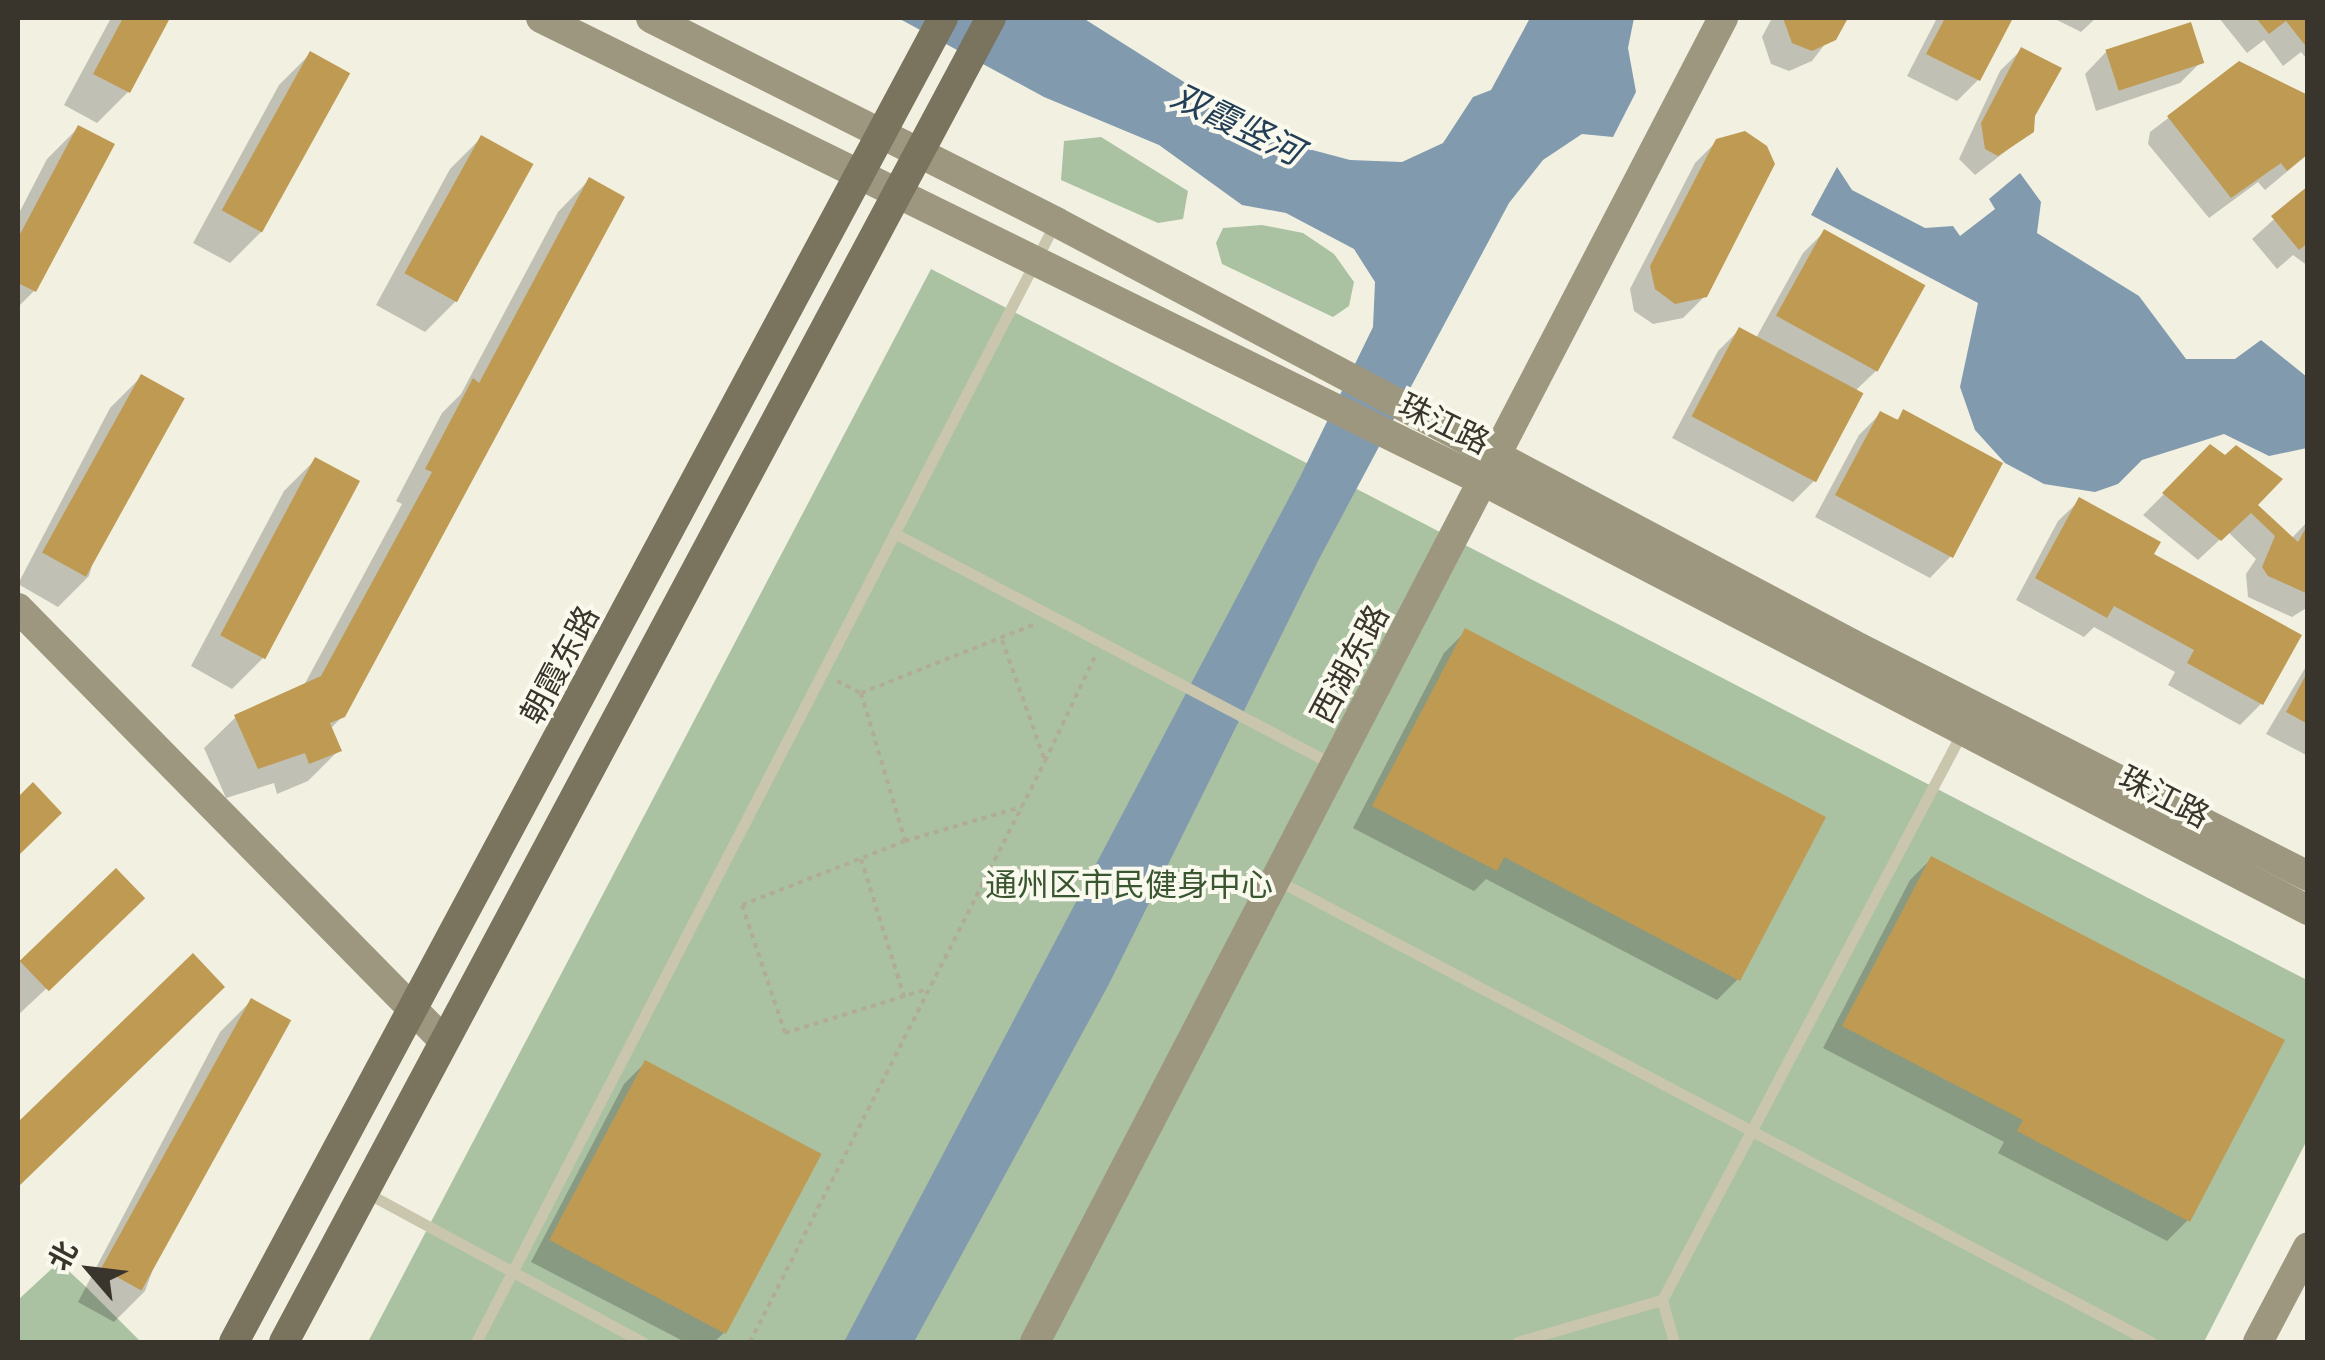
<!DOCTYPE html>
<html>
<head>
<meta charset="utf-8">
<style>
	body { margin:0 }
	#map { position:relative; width:2325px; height:1360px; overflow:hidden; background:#f2f1e1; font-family:Helvetica,"Noto Sans SC",sans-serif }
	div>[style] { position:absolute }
	.green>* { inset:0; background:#aac1a2 }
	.water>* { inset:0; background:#829aae }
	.shadow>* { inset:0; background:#0003 }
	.building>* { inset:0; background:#bf9a53; transform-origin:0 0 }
	.path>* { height:4px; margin-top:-2px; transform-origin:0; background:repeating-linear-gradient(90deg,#b1ac94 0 5px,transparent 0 10px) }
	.lane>* { height:11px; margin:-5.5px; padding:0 5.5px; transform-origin:5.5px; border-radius:5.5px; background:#cac6ae }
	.secondary>* { height:30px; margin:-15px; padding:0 15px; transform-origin:15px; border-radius:15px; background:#9e977f }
	.primary>* { height:30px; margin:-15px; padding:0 15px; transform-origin:15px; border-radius:15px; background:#7a735e }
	span { translate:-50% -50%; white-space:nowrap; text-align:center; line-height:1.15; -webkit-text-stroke:8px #faf9ee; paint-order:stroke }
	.street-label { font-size:32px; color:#39352c }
	.park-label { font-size:32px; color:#395631 }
	.water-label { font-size:35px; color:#233f58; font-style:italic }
	.frame { position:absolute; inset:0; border:20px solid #39352c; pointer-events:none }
	.north { position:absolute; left:40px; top:1220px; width:100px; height:100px; -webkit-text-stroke:8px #faf9ee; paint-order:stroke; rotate:298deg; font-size:28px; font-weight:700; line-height:40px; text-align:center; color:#39352c }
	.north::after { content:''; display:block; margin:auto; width:35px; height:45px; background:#39352c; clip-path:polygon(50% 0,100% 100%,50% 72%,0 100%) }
</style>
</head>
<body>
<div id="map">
	<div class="green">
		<i style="clip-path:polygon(1101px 137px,1188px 191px,1183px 219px,1158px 223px,1061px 180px,1064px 141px)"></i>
		<i style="clip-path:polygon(1262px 225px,1303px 233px,1334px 254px,1354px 282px,1349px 306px,1333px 317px,1222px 264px,1216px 243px,1223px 228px)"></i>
		<i style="clip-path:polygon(931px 269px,2307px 980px,2307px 1140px,2204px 1342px,368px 1342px)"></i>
		<i style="clip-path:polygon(59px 1262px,86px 1287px,141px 1342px,18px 1342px,18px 1300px)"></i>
	</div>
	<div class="water">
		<i style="clip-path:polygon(898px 18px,1083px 18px,1233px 113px,1290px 144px,1350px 160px,1402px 162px,1443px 143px,1473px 97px,1491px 90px,1530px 18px,1634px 18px,1628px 48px,1636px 92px,1613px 137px,1582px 134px,1543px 160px,1509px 203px,1318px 561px,1109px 984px,914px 1342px,844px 1342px,1299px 479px,1373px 327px,1375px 282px,1354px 249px,1286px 213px,1242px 205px,1159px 145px,1044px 97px)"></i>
		<i style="clip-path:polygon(1837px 167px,1852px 190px,1925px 228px,1953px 226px,1960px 236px,1995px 209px,1989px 199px,2020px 173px,2041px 202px,2037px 233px,2139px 296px,2186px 359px,2235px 359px,2261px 340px,2307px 377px,2307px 448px,2269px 456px,2224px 434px,2142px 460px,2118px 484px,2095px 492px,2044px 484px,2005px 463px,1975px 430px,1960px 387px,1978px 303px,1811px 215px)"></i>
	</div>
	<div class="shadow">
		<i style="clip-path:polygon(111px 18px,167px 18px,128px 92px,97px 123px,64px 105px)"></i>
		<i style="clip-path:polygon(1772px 18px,1845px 18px,1812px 61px,1789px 71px,1771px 64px,1762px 37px)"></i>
		<i style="clip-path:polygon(1937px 18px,2010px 18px,1978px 80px,1957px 101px,1907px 76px)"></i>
		<i style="clip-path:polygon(2053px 18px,2096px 18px,2081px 32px)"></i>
		<i style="clip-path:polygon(2219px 18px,2308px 18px,2308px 60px,2301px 52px,2283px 66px,2264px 40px,2247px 53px)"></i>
		<i style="clip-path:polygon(2021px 50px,2032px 131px,1975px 175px,1959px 159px,2000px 71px)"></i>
		<i style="clip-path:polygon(2106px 52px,2201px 62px,2180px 83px,2096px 111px,2085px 74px)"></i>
		<i style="clip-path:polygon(310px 54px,261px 232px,230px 263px,193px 243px,279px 85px)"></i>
		<i style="clip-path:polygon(2239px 64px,2308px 154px,2265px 190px,2258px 182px,2209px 218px,2148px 144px,2150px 132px)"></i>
		<i style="clip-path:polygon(78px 128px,34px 291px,18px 307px,18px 215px,47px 159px)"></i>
		<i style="clip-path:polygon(481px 138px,456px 301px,425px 332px,376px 305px,450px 169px)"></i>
		<i style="clip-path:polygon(1717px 141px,1705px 296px,1683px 318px,1653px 324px,1634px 311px,1630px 289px,1695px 163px)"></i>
		<i style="clip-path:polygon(589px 180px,343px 716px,330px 729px,339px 750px,308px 781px,277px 794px,274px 783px,226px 798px,204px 748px,236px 717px,303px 687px,402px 504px,396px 501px,442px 413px,461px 394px,558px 212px)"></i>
		<i style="clip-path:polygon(2308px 189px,2308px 266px,2293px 255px,2277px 269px,2252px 239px)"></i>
		<i style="clip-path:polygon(1824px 232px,1923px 286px,1876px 371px,1855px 391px,1814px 481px,1793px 502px,1672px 438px,1718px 351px,1739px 330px,1756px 338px,1803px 253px)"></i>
		<i style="clip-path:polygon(141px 377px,89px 576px,58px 607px,18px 584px,110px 408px)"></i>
		<i style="clip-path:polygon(1904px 412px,1951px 556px,1930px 578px,1815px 517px,1859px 435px,1880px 414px,1895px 422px)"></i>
		<i style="clip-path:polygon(2210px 448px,2254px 505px,2291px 539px,2308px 521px,2308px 607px,2292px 617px,2248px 597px,2246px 574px,2256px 559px,2228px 532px,2198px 560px,2143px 515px)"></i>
		<i style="clip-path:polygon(315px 460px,263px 658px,232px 689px,191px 666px,284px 491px)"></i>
		<i style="clip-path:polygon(2080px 500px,2151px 555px,2261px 704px,2240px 725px,2168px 685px,2175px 672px,2094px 627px,2084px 637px,2016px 600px,2058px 521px)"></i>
		<i style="clip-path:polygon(1465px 632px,1738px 979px,1717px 1000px,1486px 879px,1474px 891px,1353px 828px,1444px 653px)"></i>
		<i style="clip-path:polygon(2308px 663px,2308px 756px,2266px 734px)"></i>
		<i style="clip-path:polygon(1931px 859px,2188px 1220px,2167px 1241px,1998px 1153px,2004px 1142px,1823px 1048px,1910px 880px)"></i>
		<i style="clip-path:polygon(116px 871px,110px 929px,18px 1015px,18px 963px)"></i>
		<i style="clip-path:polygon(251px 1001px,145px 1291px,114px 1322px,78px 1302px,220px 1032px)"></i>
		<i style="clip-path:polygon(645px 1063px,725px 1332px,714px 1342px,685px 1342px,531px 1262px,624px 1084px)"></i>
	</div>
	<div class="building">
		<i style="clip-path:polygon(123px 18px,170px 18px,130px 93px,93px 74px)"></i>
		<i style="clip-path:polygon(1783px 18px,1848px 18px,1836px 40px,1812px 51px,1792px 43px)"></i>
		<i style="clip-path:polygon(1945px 18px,2013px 18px,1980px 81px,1926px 54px)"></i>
		<i style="clip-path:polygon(2256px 18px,2308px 18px,2308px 49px,2286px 21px,2269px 34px)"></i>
		<i style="left:2191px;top:22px;width:43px;height:90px;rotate:72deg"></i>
		<i style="clip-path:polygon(2021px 47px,2062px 68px,2035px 116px,2034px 132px,1998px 156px,1985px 149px,1981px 123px)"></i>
		<i style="left:310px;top:51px;width:46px;height:182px;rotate:29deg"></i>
		<i style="clip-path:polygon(2239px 61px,2308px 95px,2308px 154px,2287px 171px,2281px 163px,2231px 198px,2167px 116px)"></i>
		<i style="clip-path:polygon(78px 125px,115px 144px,36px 292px,18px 283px,18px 238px)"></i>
		<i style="clip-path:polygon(1745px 131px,1767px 146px,1775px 164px,1707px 297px,1675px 304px,1655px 289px,1650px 266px,1716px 139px)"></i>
		<i style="left:481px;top:135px;width:60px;height:158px;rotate:29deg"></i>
		<i style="clip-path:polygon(589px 177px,625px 197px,345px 717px,330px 723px,342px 751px,309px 764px,305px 753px,258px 769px,234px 715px,321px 676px,432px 472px,425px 469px,473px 378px,479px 383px)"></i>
		<i style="clip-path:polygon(2308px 186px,2308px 243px,2299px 250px,2271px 216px)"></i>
		<i style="left:1824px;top:229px;width:116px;height:99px;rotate:29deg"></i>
		<i style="left:1739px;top:327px;width:141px;height:101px;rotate:28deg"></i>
		<i style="left:141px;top:374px;width:50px;height:204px;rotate:29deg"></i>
		<i style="clip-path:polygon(1903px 409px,2003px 463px,1953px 558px,1835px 495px,1880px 411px,1898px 420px)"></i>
		<i style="clip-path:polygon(2210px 444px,2225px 455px,2236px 445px,2283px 479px,2258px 505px,2298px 542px,2308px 524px,2308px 594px,2268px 576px,2262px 567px,2275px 536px,2251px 513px,2221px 541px,2162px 493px)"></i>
		<i style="left:315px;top:457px;width:51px;height:202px;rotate:28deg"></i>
		<i style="clip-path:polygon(2079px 497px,2161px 542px,2154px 554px,2302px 635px,2263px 705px,2187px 663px,2194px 650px,2114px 606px,2107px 618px,2035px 578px)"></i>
		<i style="clip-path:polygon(1465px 628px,1826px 817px,1740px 981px,1504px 857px,1497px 871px,1372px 806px)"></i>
		<i style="clip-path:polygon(2308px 671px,2308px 724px,2286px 712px)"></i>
		<i style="clip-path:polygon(33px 782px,62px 813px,18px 856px,18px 797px)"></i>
		<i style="clip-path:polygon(1931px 856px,2285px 1040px,2190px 1222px,2017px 1131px,2023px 1120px,1842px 1026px)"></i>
		<i style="left:116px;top:868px;width:42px;height:134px;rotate:46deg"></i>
		<i style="clip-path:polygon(193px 953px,225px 987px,18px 1187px,18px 1122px)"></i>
		<i style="left:251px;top:998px;width:46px;height:309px;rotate:29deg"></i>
		<i style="left:645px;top:1060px;width:200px;height:204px;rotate:28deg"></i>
	</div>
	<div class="path">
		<i style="left:1002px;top:640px;width:128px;rotate:70.4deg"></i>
		<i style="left:1045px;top:761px;width:116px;rotate:-64.5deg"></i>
		<i style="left:837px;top:681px;width:27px;rotate:27deg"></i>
		<i style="left:861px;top:693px;width:187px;rotate:-21.6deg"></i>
		<i style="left:861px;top:693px;width:154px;rotate:73.4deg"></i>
		<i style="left:905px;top:841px;width:121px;rotate:-16.3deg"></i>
		<i style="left:905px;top:841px;width:175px;rotate:158.6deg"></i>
		<i style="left:742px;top:905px;width:135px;rotate:71.4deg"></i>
		<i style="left:785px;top:1033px;width:149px;rotate:-17.2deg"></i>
		<i style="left:861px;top:859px;width:144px;rotate:72.6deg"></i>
		<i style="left:750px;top:1342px;width:652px;rotate:-63.08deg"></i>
	</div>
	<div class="lane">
		<i style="left:894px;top:533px;width:495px;rotate:27.8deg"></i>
		<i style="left:1277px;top:880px;width:989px;rotate:27.86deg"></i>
		<i style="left:367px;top:1193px;width:314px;rotate:28.4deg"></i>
		<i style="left:1662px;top:1300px;width:640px;rotate:-62.15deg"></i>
		<i style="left:476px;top:1342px;width:1260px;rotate:-62.64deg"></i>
		<i style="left:1517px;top:1342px;width:151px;rotate:-16.2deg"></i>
		<i style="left:1662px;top:1300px;width:44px;rotate:74.1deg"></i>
	</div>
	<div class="secondary">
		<i style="left:541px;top:18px;width:1052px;rotate:26.18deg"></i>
		<i style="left:1485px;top:482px;width:928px;rotate:27.48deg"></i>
		<i style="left:651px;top:18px;width:453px;rotate:26.7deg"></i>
		<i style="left:1056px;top:222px;width:901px;rotate:27.93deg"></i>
		<i style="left:1852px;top:644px;width:512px;rotate:26.97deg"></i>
		<i style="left:18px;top:608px;width:605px;rotate:45.47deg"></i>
		<i style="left:1035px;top:1342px;width:1492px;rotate:-62.54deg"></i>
		<i style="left:2258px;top:1342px;width:107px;rotate:-62.2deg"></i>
	</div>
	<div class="primary">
		<i style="left:234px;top:1342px;width:1502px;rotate:-61.83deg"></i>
		<i style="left:284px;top:1342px;width:1501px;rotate:-61.9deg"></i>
	</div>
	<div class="street-label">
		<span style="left:1444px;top:424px;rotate:26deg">珠江路</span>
		<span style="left:1350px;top:664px;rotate:-62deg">西湖东路</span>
		<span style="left:560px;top:665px;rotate:-62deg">朝霞东路</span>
		<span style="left:2164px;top:797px;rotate:27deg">珠江路</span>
	</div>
	<div class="park-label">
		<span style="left:1129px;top:885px">通州区市民健身中心</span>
	</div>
	<div class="water-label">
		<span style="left:1237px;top:124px;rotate:26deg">双霞竖河</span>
	</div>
	<div class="frame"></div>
	<div class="north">北</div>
</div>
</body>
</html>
